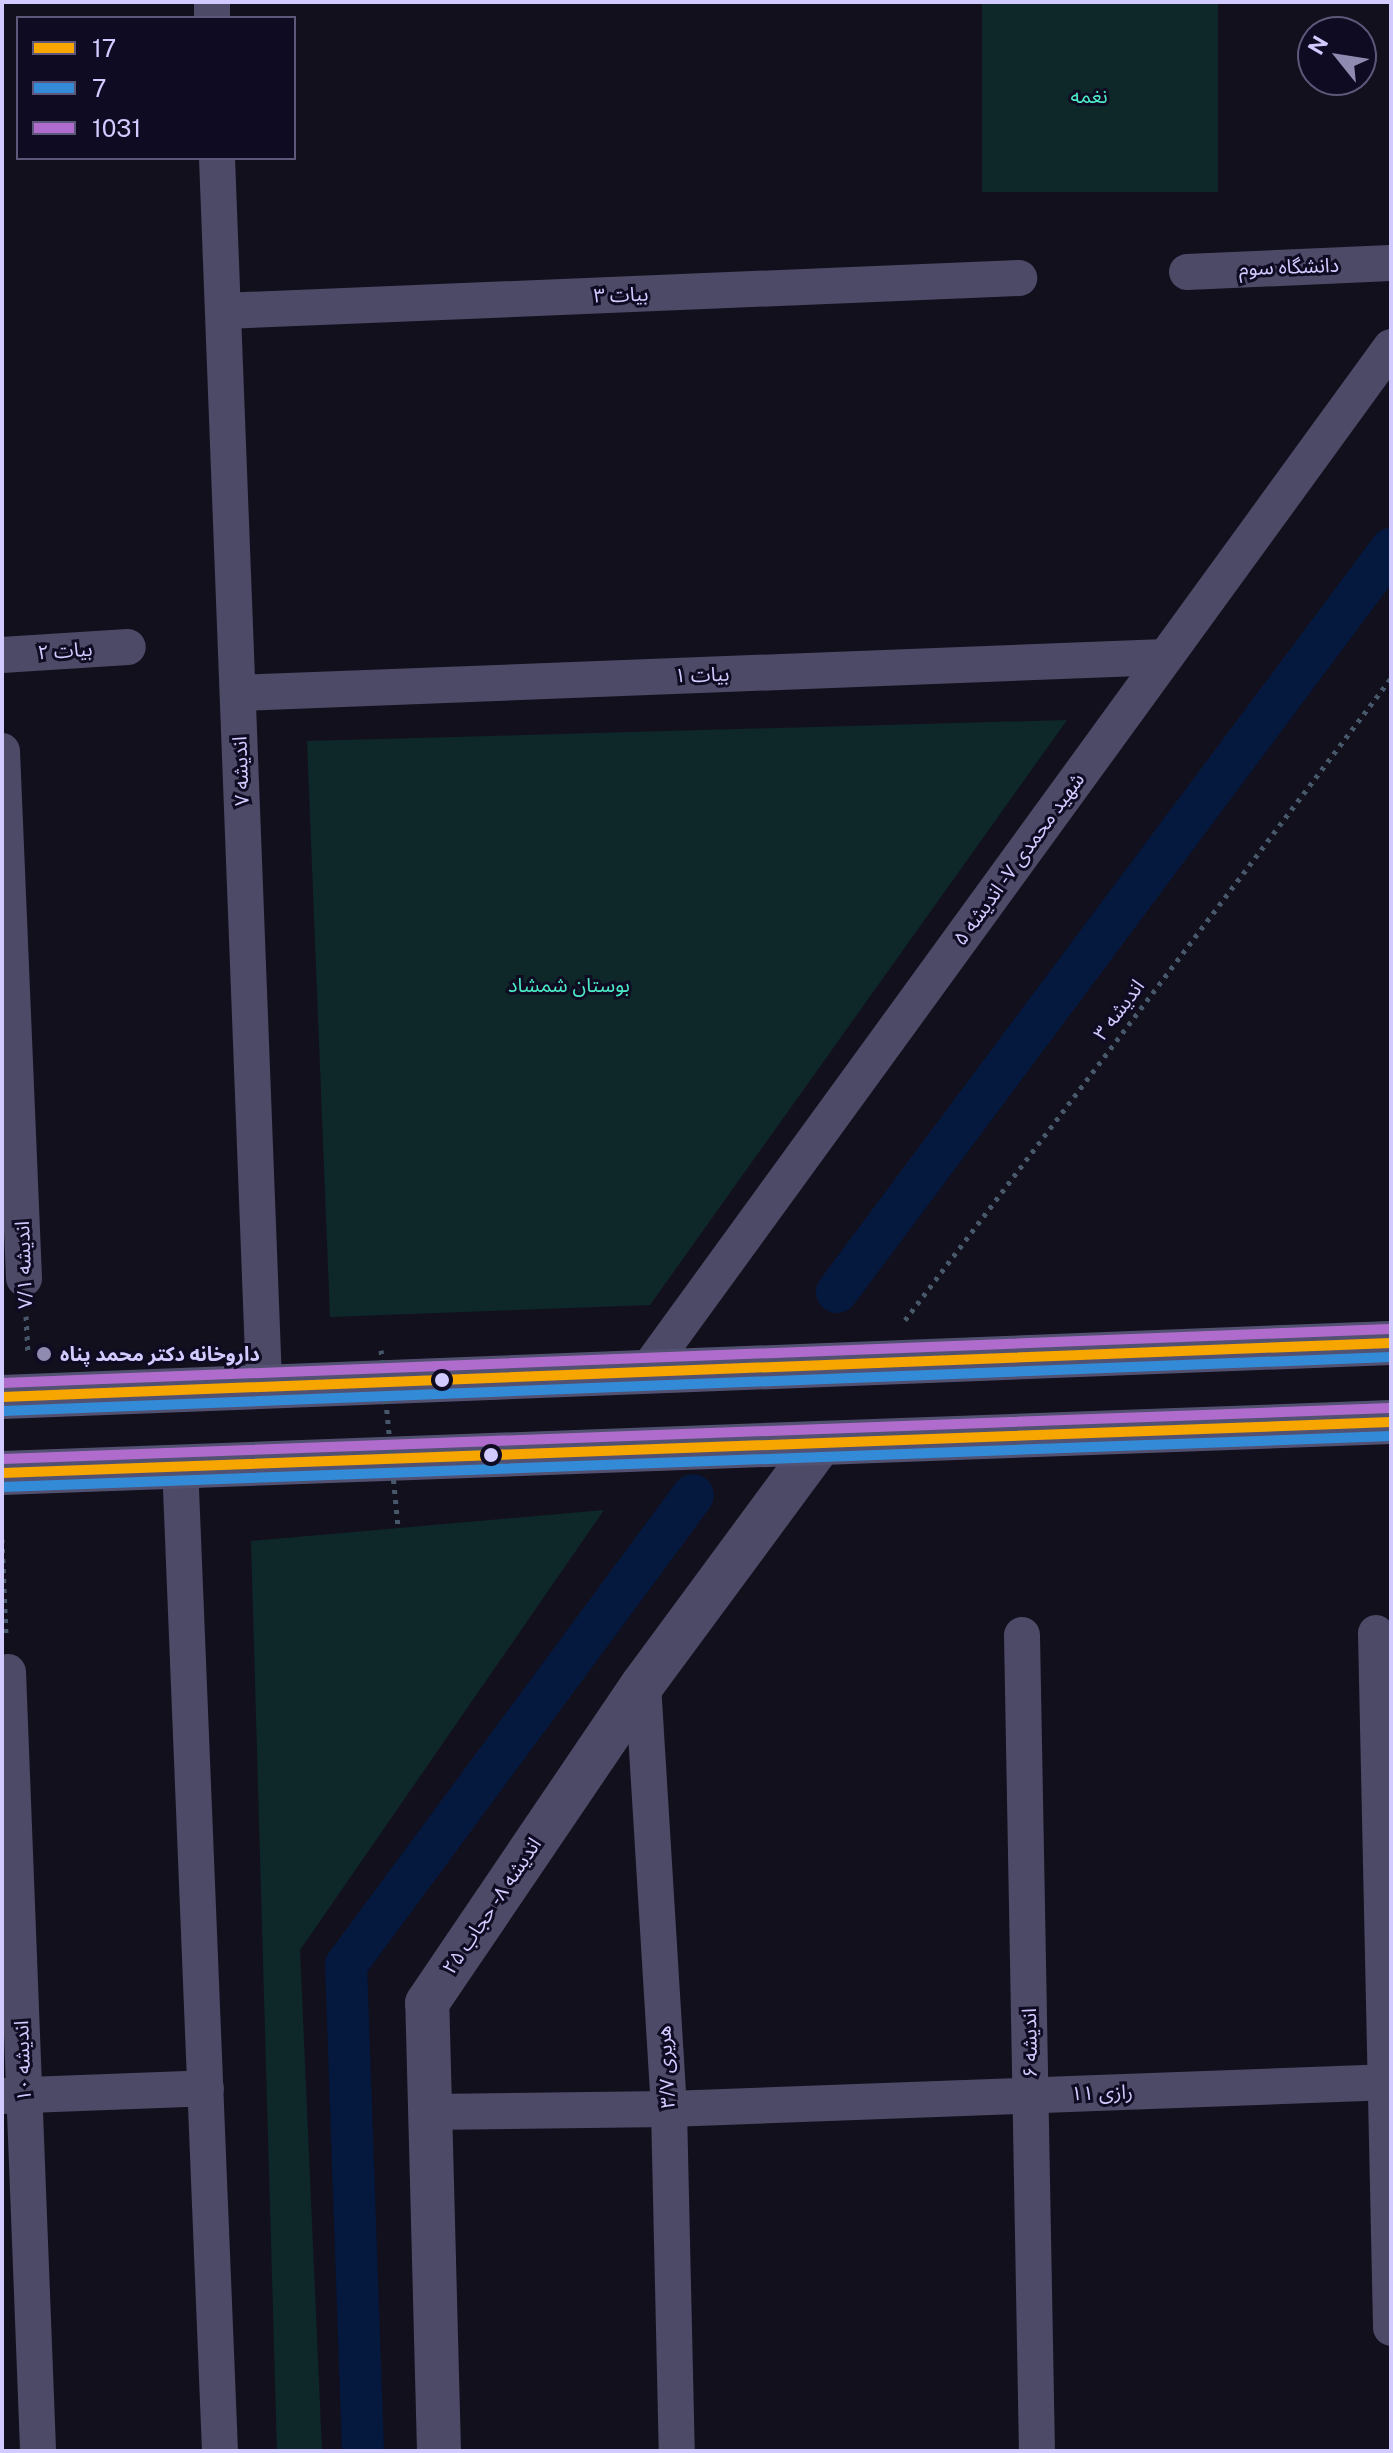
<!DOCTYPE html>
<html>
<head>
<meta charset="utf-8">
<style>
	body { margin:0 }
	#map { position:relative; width:1393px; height:2453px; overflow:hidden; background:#12101d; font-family:"Public Sans","Noto Sans Arabic",sans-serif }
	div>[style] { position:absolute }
	.green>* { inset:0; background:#0e2829; transform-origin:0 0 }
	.canal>* { height:42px; margin:-21px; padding:0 21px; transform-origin:21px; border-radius:21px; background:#05183e }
	.path>* { height:5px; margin-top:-2.5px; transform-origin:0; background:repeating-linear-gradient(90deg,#47586a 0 4px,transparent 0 10px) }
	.minor>* { height:36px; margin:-18px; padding:0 18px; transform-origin:18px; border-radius:18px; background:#4c4a66 }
	.tertiary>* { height:44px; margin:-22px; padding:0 22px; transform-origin:22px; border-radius:22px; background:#4c4a66 }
	.secondary>* { height:44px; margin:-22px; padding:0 22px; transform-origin:22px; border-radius:22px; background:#535171 }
	.path-bridge>* { height:5px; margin-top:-2.5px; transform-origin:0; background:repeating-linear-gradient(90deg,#47586a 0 4px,transparent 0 10px) }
	.bus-1>* { height:10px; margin:-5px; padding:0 5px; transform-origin:5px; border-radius:5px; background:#f7a600 }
	.bus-2>* { height:10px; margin:-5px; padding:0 5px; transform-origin:5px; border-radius:5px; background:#338bd7 }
	.bus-3>* { height:10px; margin:-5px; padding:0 5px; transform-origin:5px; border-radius:5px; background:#b06ccc }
	.dots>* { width:22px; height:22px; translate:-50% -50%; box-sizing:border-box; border:4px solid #0f0b22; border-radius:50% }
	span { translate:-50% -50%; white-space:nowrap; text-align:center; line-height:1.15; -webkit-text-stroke:6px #0f0b22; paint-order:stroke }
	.park-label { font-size:20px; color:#4becc6 }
	.street-label { font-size:20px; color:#d2cbff }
	.poi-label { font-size:20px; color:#d2cbff; font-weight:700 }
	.left { translate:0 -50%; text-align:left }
	.frame { position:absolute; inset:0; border:4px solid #d2cbff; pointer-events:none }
	.legend { position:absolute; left:16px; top:16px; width:280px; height:144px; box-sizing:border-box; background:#0f0b22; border:2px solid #5d587a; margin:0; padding:10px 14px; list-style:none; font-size:24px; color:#d2cbff }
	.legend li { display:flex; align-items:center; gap:16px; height:40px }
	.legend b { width:40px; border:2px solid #5d587a }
	.north { position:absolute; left:1297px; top:16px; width:80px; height:80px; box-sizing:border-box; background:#0f0b22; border:2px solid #5d587a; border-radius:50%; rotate:300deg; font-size:22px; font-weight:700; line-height:32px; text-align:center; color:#d2cbff }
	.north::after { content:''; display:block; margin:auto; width:28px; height:36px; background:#8f8ab0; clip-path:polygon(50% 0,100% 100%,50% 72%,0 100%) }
</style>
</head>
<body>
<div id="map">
	<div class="green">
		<i style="left:982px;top:2px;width:236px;height:190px"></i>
		<i style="clip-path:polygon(1067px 720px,650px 1305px,330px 1317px,307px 741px)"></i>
		<i style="clip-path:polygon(604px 1510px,300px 1950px,322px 2451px,277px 2451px,251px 1541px)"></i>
	</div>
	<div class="canal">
		<i style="left:837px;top:1292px;width:927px;rotate:-53.29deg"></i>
		<i style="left:363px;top:2451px;width:486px;rotate:-92deg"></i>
		<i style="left:346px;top:1965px;width:584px;rotate:-53.56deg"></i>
	</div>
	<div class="path">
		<i style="left:26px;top:1316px;width:38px;rotate:87deg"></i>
		<i style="left:905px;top:1320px;width:805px;rotate:-52.87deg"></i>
		<i style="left:2px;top:1539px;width:96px;rotate:87.6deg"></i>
	</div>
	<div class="minor">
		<i style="left:212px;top:2px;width:16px;rotate:90deg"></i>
		<i style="left:217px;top:158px;width:1227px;rotate:87.8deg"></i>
		<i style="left:1187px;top:272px;width:204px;rotate:-2.5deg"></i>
		<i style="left:223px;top:311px;width:797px;rotate:-2.37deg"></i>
		<i style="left:2px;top:655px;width:126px;rotate:-3.6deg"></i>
		<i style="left:238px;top:693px;width:928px;rotate:-2.22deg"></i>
		<i style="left:2px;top:751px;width:528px;rotate:87.61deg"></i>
		<i style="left:646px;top:1372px;width:1267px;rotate:-53.99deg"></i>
		<i style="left:180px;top:1464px;width:988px;rotate:87.68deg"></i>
		<i style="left:1376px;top:1633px;width:695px;rotate:88.76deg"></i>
		<i style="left:1022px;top:1635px;width:816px;rotate:88.95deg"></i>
		<i style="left:8px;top:1672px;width:780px;rotate:87.79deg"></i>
		<i style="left:643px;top:1684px;width:426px;rotate:86.5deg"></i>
		<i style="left:669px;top:2109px;width:342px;rotate:88.7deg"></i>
		<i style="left:2px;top:2096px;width:204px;rotate:-2.2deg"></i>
		<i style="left:430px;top:2112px;width:239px;rotate:-0.7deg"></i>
		<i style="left:669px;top:2109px;width:723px;rotate:-2.14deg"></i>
	</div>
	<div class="tertiary">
		<i style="left:439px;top:2451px;width:448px;rotate:-91.5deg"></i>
		<i style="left:427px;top:2003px;width:385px;rotate:-55.9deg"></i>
		<i style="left:643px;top:1684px;width:297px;rotate:-53.6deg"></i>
	</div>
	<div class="secondary">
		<i style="left:2px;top:1397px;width:1390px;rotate:-2.23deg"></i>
		<i style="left:2px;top:1473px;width:1390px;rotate:-2.1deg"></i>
	</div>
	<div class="path-bridge">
		<i style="left:381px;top:1350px;width:179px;rotate:84.5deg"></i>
	</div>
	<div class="bus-1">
		<i style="left:2px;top:1397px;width:1390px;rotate:-2.23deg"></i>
		<i style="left:2px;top:1473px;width:1390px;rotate:-2.1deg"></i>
	</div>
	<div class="bus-2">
		<i style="left:3px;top:1411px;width:1389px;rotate:-2.23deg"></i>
		<i style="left:3px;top:1487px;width:1389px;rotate:-2.1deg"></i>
	</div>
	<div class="bus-3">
		<i style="left:2px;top:1383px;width:1389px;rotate:-2.23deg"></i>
		<i style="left:2px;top:1459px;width:1389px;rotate:-2.1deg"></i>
	</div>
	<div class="dots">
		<i style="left:44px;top:1354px;background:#8f8ab0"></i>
		<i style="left:442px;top:1380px;background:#d2cbff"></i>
		<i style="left:491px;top:1455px;background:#d2cbff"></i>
	</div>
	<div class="park-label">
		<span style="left:1089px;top:96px">نغمه</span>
		<span style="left:569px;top:985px">بوستان شمشاد</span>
	</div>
	<div class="street-label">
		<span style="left:1289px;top:267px;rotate:-2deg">دانشگاه سوم</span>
		<span style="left:621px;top:295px;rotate:-2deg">بیات ۳</span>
		<span style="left:65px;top:651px;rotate:-4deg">بیات ۲</span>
		<span style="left:702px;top:675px;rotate:-2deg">بیات ۱</span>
		<span style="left:241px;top:771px;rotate:-92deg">اندیشه ۷</span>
		<span style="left:1019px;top:859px;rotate:-54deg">شهید محمدی ۷ - اندیشه ۵</span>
		<span style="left:1119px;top:1010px;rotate:-53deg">اندیشه ۳</span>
		<span style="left:24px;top:1265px;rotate:-92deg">اندیشه ۷/۱</span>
		<span style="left:492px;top:1906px;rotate:-56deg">اندیشه ۸ - حجاب ۲۵</span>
		<span style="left:1030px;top:2043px;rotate:-91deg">اندیشه ۶</span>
		<span style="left:23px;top:2061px;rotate:-92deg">اندیشه ۱۰</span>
		<span style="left:666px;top:2067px;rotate:-93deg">هریری ۳/۷</span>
		<span style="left:1102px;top:2093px;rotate:-2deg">رازی ۱۱</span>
	</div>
	<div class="poi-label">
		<span class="left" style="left:60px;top:1354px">داروخانه دکتر محمد پناه</span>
	</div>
	<div class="frame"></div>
	<ul class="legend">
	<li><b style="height:10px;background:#f7a600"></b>17</li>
	<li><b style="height:10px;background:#338bd7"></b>7</li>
	<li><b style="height:10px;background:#b06ccc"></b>1031</li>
	</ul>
	<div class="north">N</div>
</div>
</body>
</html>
